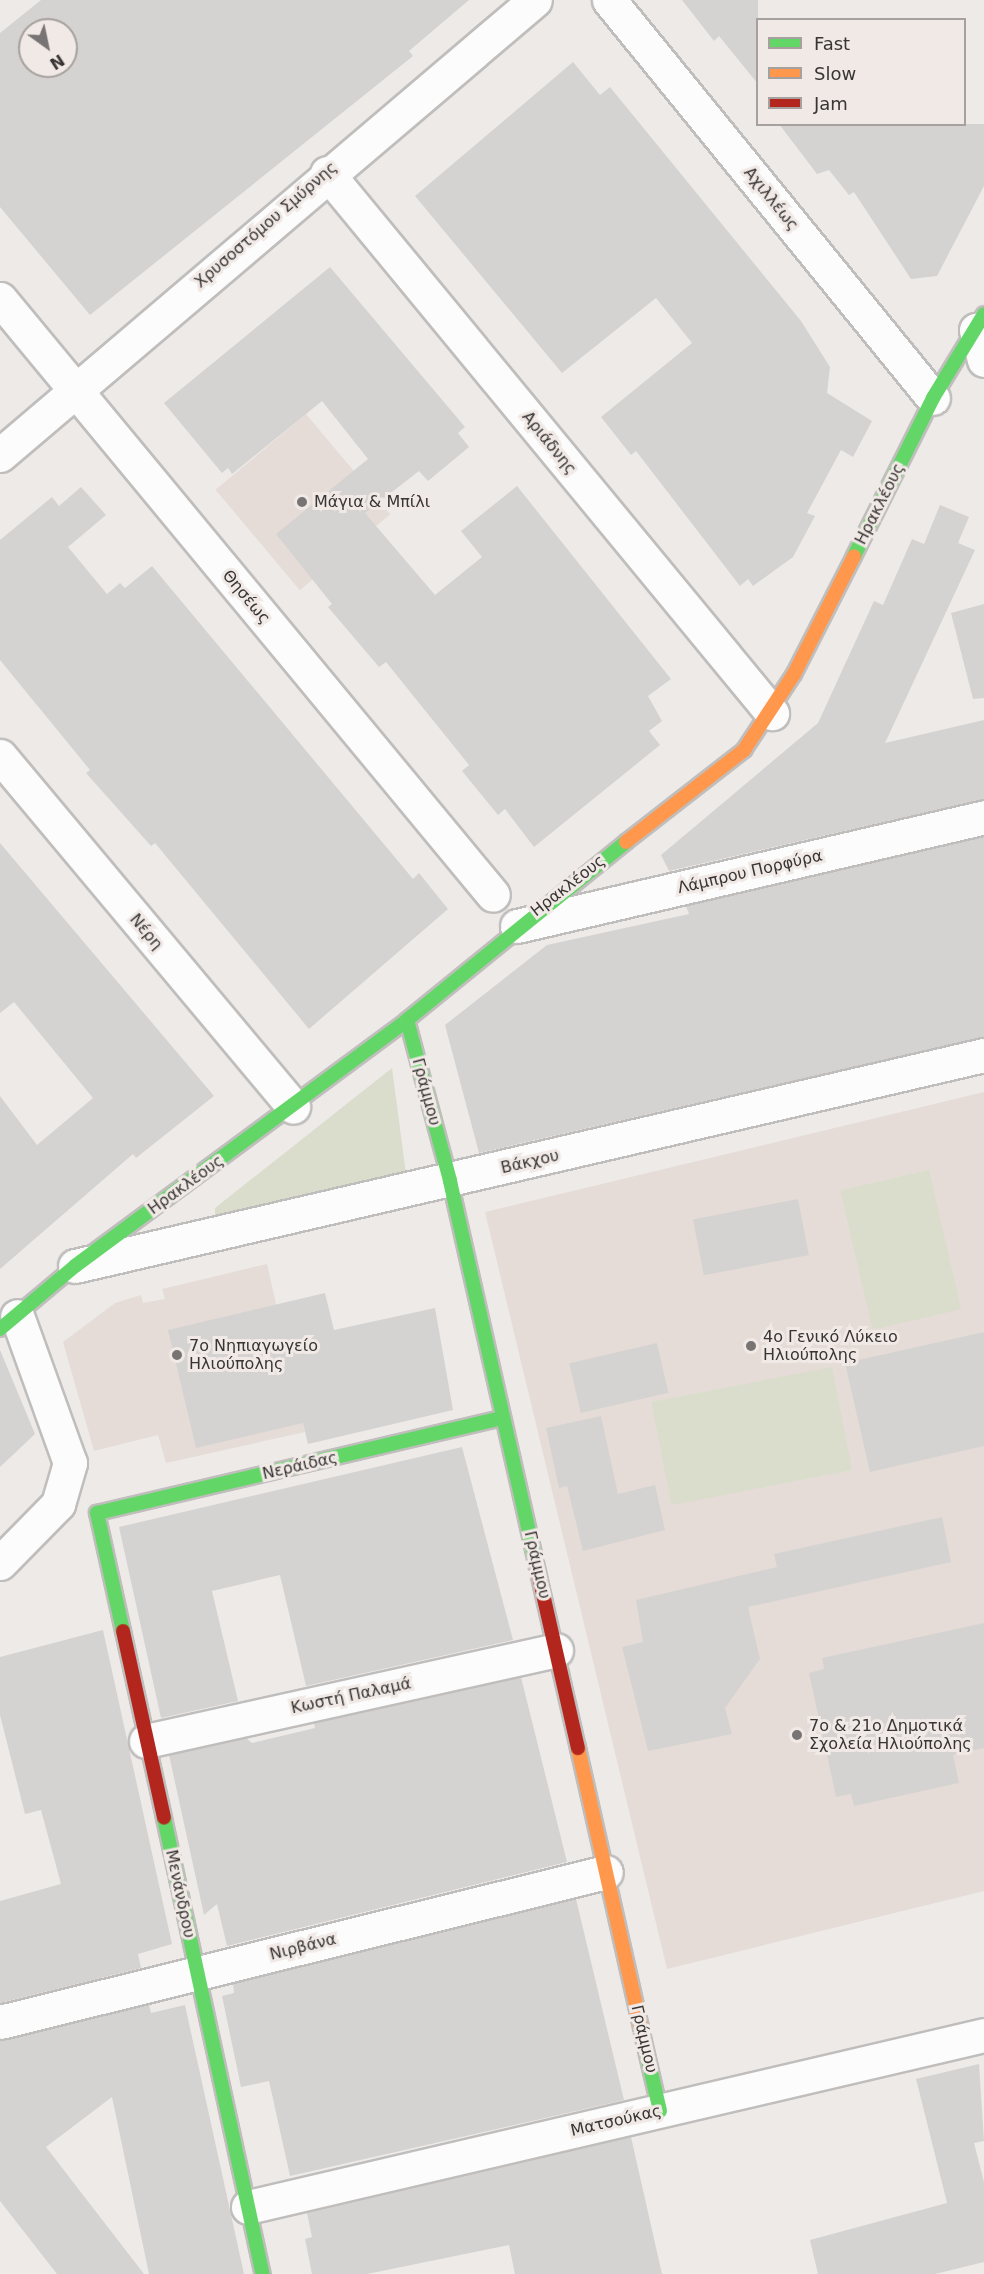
<!DOCTYPE html>
<html>
<head>
<meta charset="utf-8">
<style>
	body { margin:0 }
	#map { position:relative; width:984px; height:2274px; overflow:hidden; background:#edeae8; font-family:"DejaVu Sans",sans-serif }
	div>[style] { position:absolute }
	.built>* { inset:0; background:#e5dcd7; transform-origin:0 0 }
	.green>* { inset:0; background:#daddcc; transform-origin:0 0 }
	.building>* { inset:0; background:#d5d3d1; transform-origin:0 0 }
	.roads { filter:drop-shadow(2px 0 #c0bebc) drop-shadow(-2px 0 #c0bebc) drop-shadow(0 2px #c0bebc) drop-shadow(0 -2px #c0bebc) }
	.street>* { height:33px; margin:-16.5px; padding:0 16.5px; transform-origin:16.5px; border-radius:16.5px; background:#fcfcfc }
	.fast>* { height:14px; margin:-7px; padding:0 7px; transform-origin:7px; border-radius:7px; background:#63d668 }
	.slow>* { height:14px; margin:-7px; padding:0 7px; transform-origin:7px; border-radius:7px; background:#ff974d }
	.jam>* { height:14px; margin:-7px; padding:0 7px; transform-origin:7px; border-radius:7px; background:#b3261e }
	.dots>* { width:16px; height:16px; translate:-50% -50%; box-sizing:border-box; border:3px solid #f0e9e5; border-radius:50% }
	span { translate:-50% -50%; white-space:nowrap; text-align:center; line-height:1.15; -webkit-text-stroke:6px #f0e9e5; paint-order:stroke }
	.street-label { font-size:16px; color:#383534 }
	.poi-label { font-size:16px; color:#383534 }
	.left { translate:0 -50%; text-align:left }
	.legend { position:absolute; left:756px; top:18px; width:210px; height:108px; box-sizing:border-box; background:#f0e9e5; border:2px solid #a6a19e; margin:0; padding:8px 10px; list-style:none; font-size:18px; color:#383534 }
	.legend li { display:flex; align-items:center; gap:12px; height:30px }
	.legend b { width:30px; border:2px solid #a6a19e }
	.north { position:absolute; left:18px; top:18px; width:60px; height:60px; box-sizing:border-box; background:#f0e9e5; border:2px solid #a6a19e; border-radius:50%; rotate:147deg; font-size:16px; font-weight:700; line-height:24px; text-align:center; color:#383534 }
	.north::after { content:''; display:block; margin:auto; width:21px; height:27px; background:#777473; clip-path:polygon(50% 0,100% 100%,50% 72%,0 100%) }
</style>
</head>
<body>
<div id="map">
	<div class="built">
		<i style="left:306px;top:414px;width:131px;height:118px;rotate:50deg"></i>
		<i style="clip-path:polygon(984px 1092px,984px 1891px,667px 1969px,485px 1212px)"></i>
		<i style="clip-path:polygon(267px 1264px,305px 1432px,166px 1463px,158px 1435px,94px 1451px,63px 1342px,115px 1303px,141px 1295px,143px 1303px,165px 1299px,162px 1289px)"></i>
	</div>
	<div class="green">
		<i style="clip-path:polygon(392px 1068px,408px 1189px,215px 1223px,215px 1208px)"></i>
		<i style="left:929px;top:1170px;width:143px;height:91px;rotate:77deg"></i>
		<i style="left:832px;top:1367px;width:105px;height:184px;rotate:79deg"></i>
	</div>
	<div class="building">
		<i style="clip-path:polygon(evenodd,41px 0,469px 0,409px 51px,413px 56px,90px 315px,0 207px,0 33px,41px 0,30px 30px,66px 30px,66px 66px,30px 66px,30px 30px)"></i>
		<i style="clip-path:polygon(682px 0,758px 0,758px 84px,719px 36px,714px 41px)"></i>
		<i style="clip-path:polygon(573px 62px,600px 95px,610px 87px,801px 321px,830px 367px,827px 393px,872px 421px,853px 457px,841px 450px,807px 513px,815px 516px,793px 557px,753px 586px,748px 579px,740px 586px,636px 451px,631px 455px,601px 417px,692px 343px,656px 298px,562px 373px,415px 196px)"></i>
		<i style="clip-path:polygon(779px 124px,984px 124px,984px 186px,937px 276px,911px 279px,854px 192px,849px 195px,829px 170px,817px 174px)"></i>
		<i style="clip-path:polygon(330px 267px,465px 427px,458px 433px,469px 447px,428px 481px,419px 471px,365px 513px,435px 595px,482px 557px,461px 531px,517px 486px,671px 679px,648px 696px,662px 721px,649px 731px,660px 745px,534px 847px,505px 809px,498px 815px,462px 771px,469px 765px,386px 662px,379px 667px,328px 607px,332px 604px,276px 534px,368px 459px,322px 401px,232px 474px,228px 468px,222px 473px,164px 403px)"></i>
		<i style="clip-path:polygon(81px 487px,106px 515px,68px 547px,107px 594px,120px 583px,125px 588px,152px 566px,413px 879px,419px 873px,448px 909px,309px 1029px,155px 843px,151px 846px,86px 773px,90px 770px,0 660px,0 540px,52px 497px,59px 506px)"></i>
		<i style="clip-path:polygon(940px 505px,969px 517px,958px 543px,975px 550px,885px 743px,984px 720px,984px 799px,669px 871px,661px 855px,818px 723px,874px 601px,883px 605px,912px 539px,924px 544px)"></i>
		<i style="clip-path:polygon(984px 604px,984px 698px,973px 699px,951px 613px)"></i>
		<i style="clip-path:polygon(984px 836px,984px 1037px,479px 1153px,445px 1025px,547px 945px,689px 914px,686px 906px)"></i>
		<i style="clip-path:polygon(0 843px,214px 1096px,136px 1158px,133px 1154px,0 1269px,0 1096px,37px 1145px,93px 1098px,14px 1002px,0 1013px)"></i>
		<i style="left:798px;top:1199px;width:57px;height:107px;rotate:79deg"></i>
		<i style="clip-path:polygon(325px 1293px,334px 1330px,435px 1308px,453px 1410px,308px 1444px,303px 1423px,196px 1448px,168px 1330px)"></i>
		<i style="clip-path:polygon(984px 1332px,984px 1446px,870px 1472px,845px 1363px)"></i>
		<i style="left:657px;top:1343px;width:51px;height:90px;rotate:77deg"></i>
		<i style="clip-path:polygon(0 1350px,35px 1434px,0 1467px)"></i>
		<i style="clip-path:polygon(601px 1416px,618px 1494px,655px 1485px,665px 1530px,583px 1551px,567px 1486px,559px 1488px,546px 1428px)"></i>
		<i style="clip-path:polygon(462px 1447px,513px 1640px,306px 1686px,280px 1575px,212px 1591px,238px 1701px,161px 1718px,119px 1527px)"></i>
		<i style="clip-path:polygon(942px 1517px,951px 1562px,748px 1607px,760px 1659px,725px 1708px,732px 1734px,648px 1751px,622px 1647px,643px 1642px,636px 1600px,777px 1567px,774px 1554px)"></i>
		<i style="clip-path:polygon(984px 1623px,984px 1748px,953px 1755px,959px 1783px,854px 1806px,851px 1794px,836px 1797px,809px 1673px,824px 1669px,822px 1658px)"></i>
		<i style="clip-path:polygon(103px 1630px,172px 1944px,138px 1954px,141px 1968px,0 2003px,0 1901px,61px 1884px,41px 1810px,25px 1814px,0 1715px,0 1657px)"></i>
		<i style="clip-path:polygon(521px 1677px,567px 1862px,227px 1946px,217px 1904px,204px 1915px,169px 1755px,246px 1738px,252px 1743px,315px 1728px,314px 1723px)"></i>
		<i style="clip-path:polygon(576px 1899px,624px 2100px,290px 2176px,269px 2081px,241px 2087px,222px 1996px,234px 1993px,233px 1984px)"></i>
		<i style="clip-path:polygon(149px 2004px,151px 2013px,185px 2005px,244px 2274px,149px 2274px,112px 2097px,46px 2147px,144px 2274px,57px 2274px,0 2201px,0 2040px)"></i>
		<i style="clip-path:polygon(979px 2064px,984px 2141px,974px 2143px,984px 2182px,984px 2262px,935px 2274px,818px 2274px,810px 2240px,947px 2203px,916px 2079px)"></i>
		<i style="clip-path:polygon(631px 2137px,662px 2274px,515px 2274px,509px 2245px,367px 2274px,312px 2274px,305px 2239px,312px 2237px,307px 2213px)"></i>
	</div>
	<div class="roads">
		<div class="street">
			<i style="left:609px;top:0;width:513px;rotate:50.85deg"></i>
			<i style="left:327px;top:173px;width:700px;rotate:50.51deg"></i>
			<i style="left:0;top:299px;width:773px;rotate:50.4deg"></i>
			<i style="left:984px;top:328px;width:8px;rotate:166deg"></i>
			<i style="left:976px;top:330px;width:31px;rotate:75deg"></i>
			<i style="left:0;top:455px;width:702px;rotate:-40.38deg"></i>
			<i style="left:0;top:756px;width:457px;rotate:50.1deg"></i>
			<i style="left:517px;top:926px;width:480px;rotate:-13.1deg"></i>
			<i style="left:75px;top:1266px;width:933px;rotate:-13.07deg"></i>
			<i style="left:0;top:1563px;width:83px;rotate:-45.5deg"></i>
			<i style="left:58px;top:1504px;width:43px;rotate:-73.7deg"></i>
			<i style="left:70px;top:1463px;width:156px;rotate:-109.8deg"></i>
			<i style="left:146px;top:1741px;width:420px;rotate:-12.5deg"></i>
			<i style="left:0;top:2022px;width:624px;rotate:-13.9deg"></i>
			<i style="left:248px;top:2207px;width:756px;rotate:-13.15deg"></i>
		</div>
		<div class="fast">
			<i style="left:854px;top:556px;width:177px;rotate:-63.4deg"></i>
			<i style="left:933px;top:398px;width:98px;rotate:-58.7deg"></i>
			<i style="left:407px;top:1020px;width:167px;rotate:75deg"></i>
			<i style="left:450px;top:1181px;width:387px;rotate:77.3deg"></i>
			<i style="left:0;top:1329px;width:98px;rotate:-40deg"></i>
			<i style="left:75px;top:1266px;width:413px;rotate:-36.5deg"></i>
			<i style="left:407px;top:1020px;width:282px;rotate:-39.1deg"></i>
			<i style="left:123px;top:1631px;width:121px;rotate:-102.4deg"></i>
			<i style="left:97px;top:1513px;width:417px;rotate:-13.2deg"></i>
			<i style="left:164px;top:1818px;width:467px;rotate:77.8deg"></i>
			<i style="left:642px;top:2033px;width:80px;rotate:77deg"></i>
		</div>
		<div class="slow">
			<i style="left:626px;top:842px;width:150px;rotate:-37.9deg"></i>
			<i style="left:744px;top:750px;width:91px;rotate:-56.7deg"></i>
			<i style="left:794px;top:674px;width:132px;rotate:-63deg"></i>
			<i style="left:578px;top:1748px;width:292px;rotate:77.3deg"></i>
		</div>
		<div class="jam">
			<i style="left:535px;top:1559px;width:194px;rotate:77.2deg"></i>
			<i style="left:123px;top:1631px;width:191px;rotate:77.6deg"></i>
		</div>
	</div>
	<div class="dots">
		<i style="left:302px;top:502px;background:#777473"></i>
		<i style="left:751px;top:1346px;background:#777473"></i>
		<i style="left:177px;top:1355px;background:#777473"></i>
		<i style="left:797px;top:1735px;background:#777473"></i>
	</div>
	<div class="street-label">
		<span style="left:771px;top:199px;rotate:51deg">Αχιλλέως</span>
		<span style="left:266px;top:225px;rotate:-41deg">Χρυσοστόμου Σμύρνης</span>
		<span style="left:549px;top:443px;rotate:51deg">Αριάδνης</span>
		<span style="left:880px;top:504px;rotate:-63deg">Ηρακλέους</span>
		<span style="left:246px;top:597px;rotate:50deg">Θησέως</span>
		<span style="left:750px;top:872px;rotate:-13deg">Λάμπρου Πορφύρα</span>
		<span style="left:568px;top:886px;rotate:-38deg">Ηρακλέους</span>
		<span style="left:146px;top:932px;rotate:50deg">Νέρη</span>
		<span style="left:426px;top:1092px;rotate:75deg">Γράμμου</span>
		<span style="left:530px;top:1162px;rotate:-13deg">Βάκχου</span>
		<span style="left:186px;top:1185px;rotate:-36deg">Ηρακλέους</span>
		<span style="left:300px;top:1466px;rotate:-13deg">Νεράιδας</span>
		<span style="left:537px;top:1565px;rotate:77deg">Γράμμου</span>
		<span style="left:351px;top:1696px;rotate:-12deg">Κωστή Παλαμά</span>
		<span style="left:180px;top:1894px;rotate:78deg">Μενάνδρου</span>
		<span style="left:303px;top:1947px;rotate:-14deg">Νιρβάνα</span>
		<span style="left:644px;top:2039px;rotate:77deg">Γράμμου</span>
		<span style="left:616px;top:2121px;rotate:-13deg">Ματσούκας</span>
	</div>
	<div class="poi-label">
		<span class="left" style="left:314px;top:502px">Μάγια &amp; Μπίλι</span>
		<span class="left" style="left:763px;top:1346px">4ο Γενικό Λύκειο<br>Ηλιούπολης</span>
		<span class="left" style="left:189px;top:1355px">7ο Νηπιαγωγείο<br>Ηλιούπολης</span>
		<span class="left" style="left:809px;top:1735px">7ο &amp; 21ο Δημοτικά<br>Σχολεία Ηλιούπολης</span>
	</div>
	<ul class="legend">
	<li><b style="height:8px;background:#63d668"></b>Fast</li>
	<li><b style="height:8px;background:#ff974d"></b>Slow</li>
	<li><b style="height:8px;background:#b3261e"></b>Jam</li>
	</ul>
	<div class="north">N</div>
</div>
</body>
</html>
